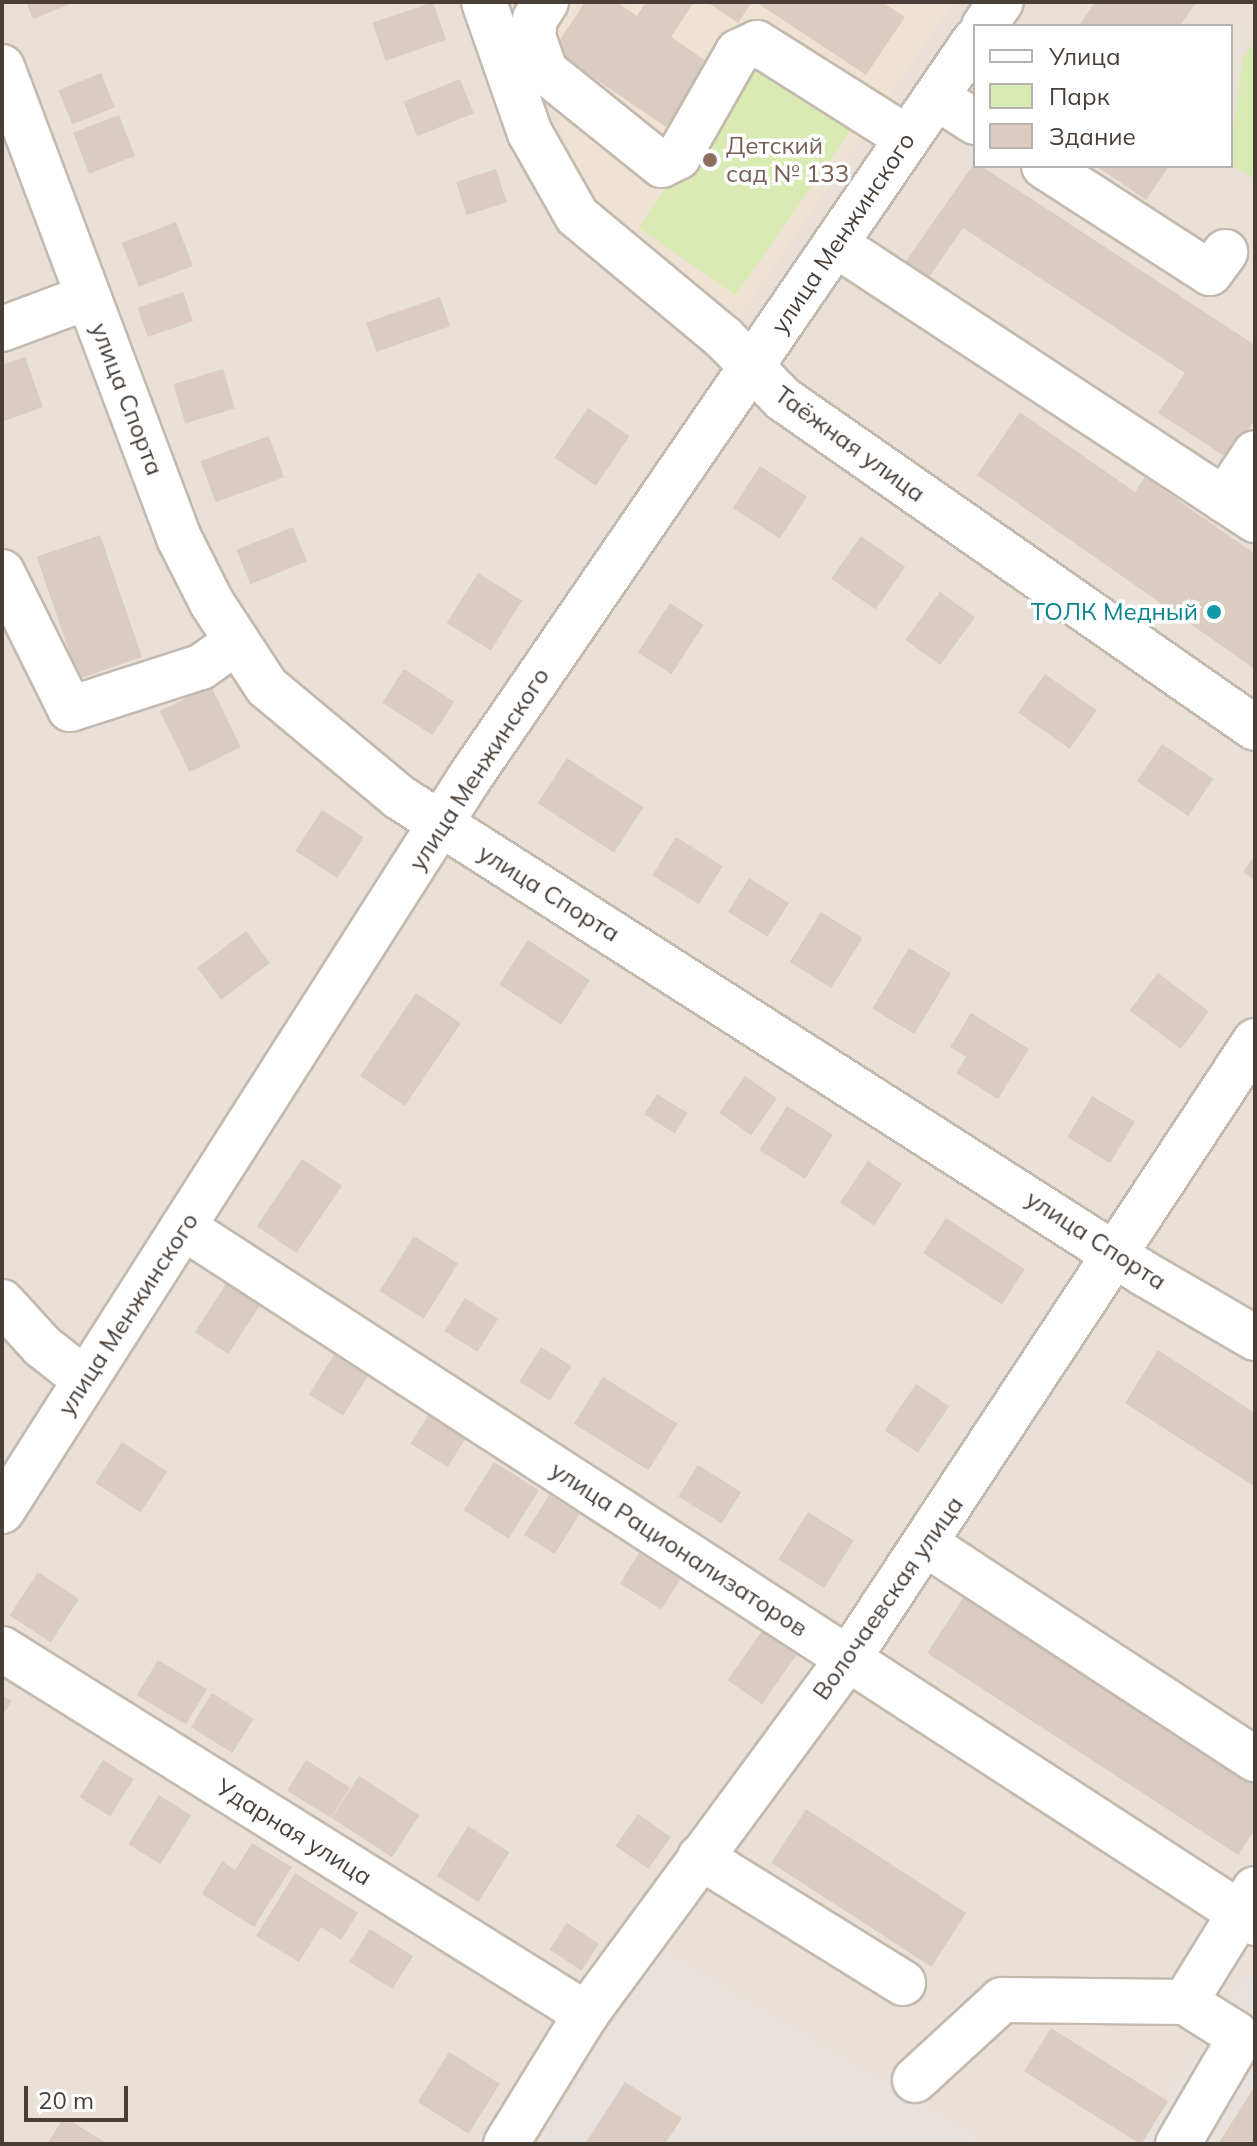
<!DOCTYPE html>
<html>
<head>
<meta charset="utf-8">
<style>
	body { margin:0 }
	#map { position:relative; width:1257px; height:2146px; overflow:hidden; background:#f5f0e9; font-family:Mulish,sans-serif }
	div>[style] { position:absolute }
	.residential>* { inset:0; background:#e9e1d7 }
	.industrial>* { inset:0; background:#e8e2de }
	.education>* { inset:0; background:#eee2d3 }
	.green>* { inset:0; background:#d9eab2; transform-origin:0 0 }
	.building>* { inset:0; background:#daccc1; transform-origin:0 0 }
	.roads { filter:drop-shadow(2px 0 #c4b9af) drop-shadow(-2px 0 #c4b9af) drop-shadow(0 2px #c4b9af) drop-shadow(0 -2px #c4b9af) }
	.minor>* { height:44px; margin:-22px; padding:0 22px; transform-origin:22px; border-radius:22px; background:#fff }
	.dots>* { width:22px; height:22px; translate:-50% -50%; box-sizing:border-box; border:4px solid #fff; border-radius:50% }
	span { translate:-50% -50%; white-space:nowrap; text-align:center; line-height:1.15; -webkit-text-stroke:7px #fff; paint-order:stroke }
	.education-label { font-size:24px; color:#785e54 }
	.left { translate:0 -50%; text-align:left }
	.street-label { font-size:24px; color:#493f37 }
	.culture-label { font-size:24px; color:#0d838f }
	.right { translate:-100% -50%; text-align:right }
	.frame { position:absolute; inset:0; border:4px solid #493f37; pointer-events:none }
	.legend { position:absolute; left:973px; top:24px; width:260px; height:144px; box-sizing:border-box; background:#fff; border:2px solid #b6b2af; margin:0; padding:10px 14px; list-style:none; font-size:24px; color:#493f37 }
	.legend li { display:flex; align-items:center; gap:16px; height:40px }
	.legend b { width:40px; border:2px solid #b6b2af }
	.scale { position:absolute; left:24px; top:2086px; width:104px; height:36px; box-sizing:border-box; border:4px solid #493f37; border-top:0; padding-left:10px; font-size:24px; line-height:28px; white-space:nowrap; color:#493f37; -webkit-text-stroke:6px #fff; paint-order:stroke }
</style>
</head>
<body>
<div id="map">
	<div class="residential">
		<i style="clip-path:polygon(evenodd,2px 2px,1255px 2px,1255px 1980px,1247px 1976px,1138px 2144px,986px 2144px,661px 1951px,538px 2144px,2px 2144px,2px 2px,975px 26px,1231px 26px,1231px 166px,975px 166px,975px 26px)"></i>
	</div>
	<div class="industrial">
		<i style="clip-path:polygon(661px 1951px,986px 2144px,538px 2144px)"></i>
		<i style="clip-path:polygon(1247px 1975px,1255px 1980px,1255px 2144px,1138px 2144px)"></i>
	</div>
	<div class="education">
		<i style="clip-path:polygon(514px 2px,954px 2px,740px 316px,589px 201px)"></i>
	</div>
	<div class="green">
		<i style="clip-path:polygon(1255px 40px,1255px 180px,1231px 164px,1231px 146px,1243px 57px)"></i>
		<i style="left:758px;top:57px;width:118px;height:208px;rotate:35deg"></i>
	</div>
	<div class="building">
		<i style="clip-path:polygon(26px 2px,75px 2px,33px 19px)"></i>
		<i style="left:433px;top:2px;width:40px;height:64px;rotate:71deg"></i>
		<i style="clip-path:polygon(585px 2px,617px 2px,637px 16px,646px 2px,694px 2px,671px 37px,709px 63px,666px 127px,553px 50px)"></i>
		<i style="clip-path:polygon(707px 2px,752px 2px,738px 23px)"></i>
		<i style="clip-path:polygon(756px 2px,882px 2px,905px 17px,866px 75px)"></i>
		<i style="clip-path:polygon(1095px 2px,1196px 2px,1180px 26px,1079px 26px)"></i>
		<i style="left:101px;top:73px;width:37px;height:46px;rotate:68deg"></i>
		<i style="left:460px;top:79px;width:37px;height:61px;rotate:68deg"></i>
		<i style="left:119px;top:115px;width:44px;height:49px;rotate:69deg"></i>
		<i style="clip-path:polygon(975px 162px,1255px 345px,1255px 419px,1229px 459px,1158px 413px,1185px 373px,963px 228px,927px 280px,904px 264px)"></i>
		<i style="clip-path:polygon(1096px 166px,1169px 166px,1146px 200px)"></i>
		<i style="left:496px;top:169px;width:35px;height:42px;rotate:72deg"></i>
		<i style="left:176px;top:222px;width:47px;height:58px;rotate:69deg"></i>
		<i style="left:183px;top:292px;width:31px;height:48px;rotate:71deg"></i>
		<i style="left:440px;top:297px;width:31px;height:78px;rotate:71deg"></i>
		<i style="clip-path:polygon(25px 357px,43px 407px,2px 422px,2px 365px)"></i>
		<i style="left:223px;top:369px;width:41px;height:52px;rotate:73deg"></i>
		<i style="left:588px;top:408px;width:50px;height:60px;rotate:34deg"></i>
		<i style="clip-path:polygon(1020px 412px,1135px 492px,1145px 477px,1255px 554px,1255px 669px,977px 475px)"></i>
		<i style="left:269px;top:436px;width:44px;height:73px;rotate:70deg"></i>
		<i style="left:760px;top:466px;width:56px;height:50px;rotate:33deg"></i>
		<i style="left:293px;top:527px;width:37px;height:61px;rotate:68deg"></i>
		<i style="left:100px;top:535px;width:129px;height:67px;rotate:71deg"></i>
		<i style="left:861px;top:536px;width:54px;height:52px;rotate:35deg"></i>
		<i style="left:478px;top:573px;width:52px;height:59px;rotate:32deg"></i>
		<i style="left:940px;top:592px;width:43px;height:59px;rotate:36deg"></i>
		<i style="left:670px;top:603px;width:40px;height:59px;rotate:33deg"></i>
		<i style="left:404px;top:669px;width:60px;height:40px;rotate:33deg"></i>
		<i style="left:1045px;top:674px;width:63px;height:47px;rotate:35deg"></i>
		<i style="left:211px;top:686px;width:68px;height:57px;rotate:64deg"></i>
		<i style="left:1162px;top:744px;width:62px;height:45px;rotate:34deg"></i>
		<i style="left:567px;top:758px;width:91px;height:54px;rotate:33deg"></i>
		<i style="left:322px;top:810px;width:50px;height:49px;rotate:33deg"></i>
		<i style="left:676px;top:837px;width:55px;height:45px;rotate:32deg"></i>
		<i style="clip-path:polygon(1255px 855px,1255px 880px,1243px 872px)"></i>
		<i style="left:749px;top:878px;width:47px;height:40px;rotate:32deg"></i>
		<i style="left:821px;top:912px;width:49px;height:59px;rotate:32deg"></i>
		<i style="left:246px;top:931px;width:40px;height:61px;rotate:53deg"></i>
		<i style="left:528px;top:940px;width:74px;height:53px;rotate:33deg"></i>
		<i style="left:909px;top:948px;width:49px;height:71px;rotate:31deg"></i>
		<i style="left:1158px;top:973px;width:64px;height:47px;rotate:37deg"></i>
		<i style="left:416px;top:993px;width:54px;height:100px;rotate:34deg"></i>
		<i style="clip-path:polygon(971px 1013px,1029px 1049px,998px 1099px,956px 1073px,966px 1057px,950px 1047px)"></i>
		<i style="left:745px;top:1076px;width:39px;height:45px;rotate:35deg"></i>
		<i style="left:657px;top:1094px;width:36px;height:24px;rotate:32deg"></i>
		<i style="left:1092px;top:1096px;width:50px;height:48px;rotate:31deg"></i>
		<i style="left:787px;top:1106px;width:54px;height:52px;rotate:32deg"></i>
		<i style="left:302px;top:1159px;width:48px;height:81px;rotate:34deg"></i>
		<i style="left:868px;top:1161px;width:41px;height:50px;rotate:34deg"></i>
		<i style="left:946px;top:1218px;width:94px;height:42px;rotate:33deg"></i>
		<i style="left:414px;top:1236px;width:52px;height:65px;rotate:32deg"></i>
		<i style="left:228px;top:1281px;width:40px;height:61px;rotate:33deg"></i>
		<i style="left:465px;top:1298px;width:39px;height:39px;rotate:32deg"></i>
		<i style="left:541px;top:1347px;width:36px;height:41px;rotate:32deg"></i>
		<i style="clip-path:polygon(1158px 1350px,1255px 1413px,1255px 1487px,1125px 1403px)"></i>
		<i style="left:335px;top:1353px;width:40px;height:49px;rotate:32deg"></i>
		<i style="left:603px;top:1377px;width:88px;height:55px;rotate:32deg"></i>
		<i style="left:916px;top:1384px;width:40px;height:56px;rotate:34deg"></i>
		<i style="left:429px;top:1414px;width:44px;height:35px;rotate:32deg"></i>
		<i style="left:122px;top:1442px;width:54px;height:49px;rotate:33deg"></i>
		<i style="left:494px;top:1462px;width:53px;height:57px;rotate:32deg"></i>
		<i style="left:698px;top:1465px;width:51px;height:37px;rotate:32deg"></i>
		<i style="left:549px;top:1495px;width:36px;height:47px;rotate:32deg"></i>
		<i style="left:808px;top:1512px;width:54px;height:56px;rotate:32deg"></i>
		<i style="left:639px;top:1553px;width:49px;height:36px;rotate:32deg"></i>
		<i style="left:38px;top:1572px;width:49px;height:52px;rotate:33deg"></i>
		<i style="clip-path:polygon(969px 1589px,1255px 1775px,1255px 1829px,1238px 1855px,927px 1653px)"></i>
		<i style="left:762px;top:1631px;width:42px;height:60px;rotate:35deg"></i>
		<i style="left:158px;top:1660px;width:57px;height:41px;rotate:31deg"></i>
		<i style="left:212px;top:1693px;width:49px;height:40px;rotate:32deg"></i>
		<i style="clip-path:polygon(2px 1695px,12px 1701px,2px 1716px)"></i>
		<i style="left:103px;top:1760px;width:36px;height:44px;rotate:32deg"></i>
		<i style="left:306px;top:1760px;width:52px;height:36px;rotate:32deg"></i>
		<i style="left:359px;top:1776px;width:72px;height:50px;rotate:33deg"></i>
		<i style="left:159px;top:1795px;width:38px;height:58px;rotate:32deg"></i>
		<i style="left:806px;top:1809px;width:191px;height:64px;rotate:33deg"></i>
		<i style="left:638px;top:1814px;width:40px;height:39px;rotate:35deg"></i>
		<i style="left:468px;top:1826px;width:49px;height:59px;rotate:32deg"></i>
		<i style="clip-path:polygon(252px 1843px,292px 1867px,254px 1927px,202px 1894px,222px 1861px,235px 1870px)"></i>
		<i style="clip-path:polygon(295px 1873px,358px 1913px,341px 1940px,321px 1927px,299px 1962px,256px 1936px)"></i>
		<i style="left:567px;top:1923px;width:38px;height:32px;rotate:33deg"></i>
		<i style="left:370px;top:1929px;width:51px;height:39px;rotate:32deg"></i>
		<i style="left:1051px;top:2028px;width:138px;height:51px;rotate:32deg"></i>
		<i style="left:449px;top:2052px;width:60px;height:59px;rotate:32deg"></i>
		<i style="clip-path:polygon(625px 2082px,682px 2118px,665px 2144px,585px 2144px)"></i>
		<i style="clip-path:polygon(1255px 2086px,1255px 2144px,1218px 2144px)"></i>
		<i style="clip-path:polygon(64px 2117px,108px 2144px,47px 2144px)"></i>
	</div>
	<div class="roads">
		<div class="minor">
			<i style="left:484px;top:2px;width:139px;rotate:70.7deg"></i>
			<i style="left:530px;top:133px;width:95px;rotate:60.5deg"></i>
			<i style="left:577px;top:216px;width:191px;rotate:39.7deg"></i>
			<i style="left:724px;top:338px;width:85px;rotate:46deg"></i>
			<i style="left:783px;top:399px;width:575px;rotate:34.88deg"></i>
			<i style="left:546px;top:2px;width:20px;rotate:123deg"></i>
			<i style="left:535px;top:19px;width:17px;rotate:97deg"></i>
			<i style="left:533px;top:36px;width:37px;rotate:71deg"></i>
			<i style="left:545px;top:71px;width:150px;rotate:38.8deg"></i>
			<i style="left:662px;top:165px;width:18px;rotate:-27deg"></i>
			<i style="left:678px;top:157px;width:121px;rotate:-60.3deg"></i>
			<i style="left:738px;top:52px;width:21px;rotate:-25deg"></i>
			<i style="left:757px;top:43px;width:178px;rotate:32.3deg"></i>
			<i style="left:984px;top:26px;width:29px;rotate:-55deg"></i>
			<i style="left:2px;top:67px;width:503px;rotate:69.4deg"></i>
			<i style="left:179px;top:538px;width:73px;rotate:63.1deg"></i>
			<i style="left:212px;top:603px;width:100px;rotate:56.8deg"></i>
			<i style="left:267px;top:687px;width:172px;rotate:39.8deg"></i>
			<i style="left:399px;top:797px;width:885px;rotate:32.6deg"></i>
			<i style="left:1145px;top:1274px;width:127px;rotate:30.2deg"></i>
			<i style="left:936px;top:97px;width:46px;rotate:32.7deg"></i>
			<i style="left:1044px;top:166px;width:197px;rotate:32.8deg"></i>
			<i style="left:1210px;top:273px;width:26px;rotate:-54deg"></i>
			<i style="left:835px;top:244px;width:503px;rotate:33.31deg"></i>
			<i style="left:2px;top:329px;width:92px;rotate:-20.4deg"></i>
			<i style="left:1224px;top:500px;width:56px;rotate:-56.6deg"></i>
			<i style="left:2px;top:572px;width:153px;rotate:63.6deg"></i>
			<i style="left:70px;top:709px;width:138px;rotate:-17.8deg"></i>
			<i style="left:201px;top:667px;width:43px;rotate:-35.5deg"></i>
			<i style="left:183px;top:1227px;width:1278px;rotate:32.99deg"></i>
			<i style="left:2px;top:1302px;width:59px;rotate:47.7deg"></i>
			<i style="left:42px;top:1346px;width:55px;rotate:38.3deg"></i>
			<i style="left:2px;top:1511px;width:871px;rotate:-57.48deg"></i>
			<i style="left:470px;top:777px;width:893px;rotate:-55.58deg"></i>
			<i style="left:926px;top:1544px;width:393px;rotate:33.2deg"></i>
			<i style="left:2px;top:1649px;width:689px;rotate:32.01deg"></i>
			<i style="left:700px;top:1857px;width:239px;rotate:31.8deg"></i>
			<i style="left:915px;top:2080px;width:118px;rotate:-42.6deg"></i>
			<i style="left:1002px;top:2000px;width:183px;rotate:0.6deg"></i>
			<i style="left:1185px;top:2002px;width:133px;rotate:-58.2deg"></i>
			<i style="left:506px;top:2144px;width:153px;rotate:-58.4deg"></i>
			<i style="left:586px;top:2014px;width:441px;rotate:-53.6deg"></i>
			<i style="left:848px;top:1659px;width:740px;rotate:-56.63deg"></i>
			<i style="left:1178px;top:2144px;width:107px;rotate:-59.6deg"></i>
			<i style="left:1232px;top:2052px;width:18px;rotate:-77deg"></i>
			<i style="left:1236px;top:2034px;width:60px;rotate:-147.9deg"></i>
		</div>
	</div>
	<div class="dots">
		<i style="left:710px;top:160px;background:#8d6e63"></i>
		<i style="left:1214px;top:612px;background:#0f9aa8"></i>
	</div>
	<div class="education-label">
		<span class="left" style="left:726px;top:160px">Детский<br>сад № 133</span>
	</div>
	<div class="street-label">
		<span style="left:843px;top:233px;rotate:-56deg">улица Менжинского</span>
		<span style="left:127px;top:399px;rotate:69deg">улица Спорта</span>
		<span style="left:850px;top:444px;rotate:36deg">Таёжная улица</span>
		<span style="left:479px;top:769px;rotate:-57deg">улица Менжинского</span>
		<span style="left:549px;top:893px;rotate:32deg">улица Спорта</span>
		<span style="left:1096px;top:1240px;rotate:33deg">улица Спорта</span>
		<span style="left:128px;top:1314px;rotate:-57deg">улица Менжинского</span>
		<span style="left:679px;top:1549px;rotate:33deg">улица Рационализаторов</span>
		<span style="left:888px;top:1598px;rotate:-55deg">Волочаевская улица</span>
		<span style="left:294px;top:1832px;rotate:32deg">Ударная улица</span>
	</div>
	<div class="culture-label">
		<span class="right" style="left:1198px;top:612px">ТОЛК Медный</span>
	</div>
	<div class="frame"></div>
	<ul class="legend">
	<li><b style="height:10px;background:#fff"></b>Улица</li>
	<li><b style="height:22px;background:#d9eab2"></b>Парк</li>
	<li><b style="height:22px;background:#daccc1"></b>Здание</li>
	</ul>
	<div class="scale">20 m</div>
</div>
</body>
</html>
